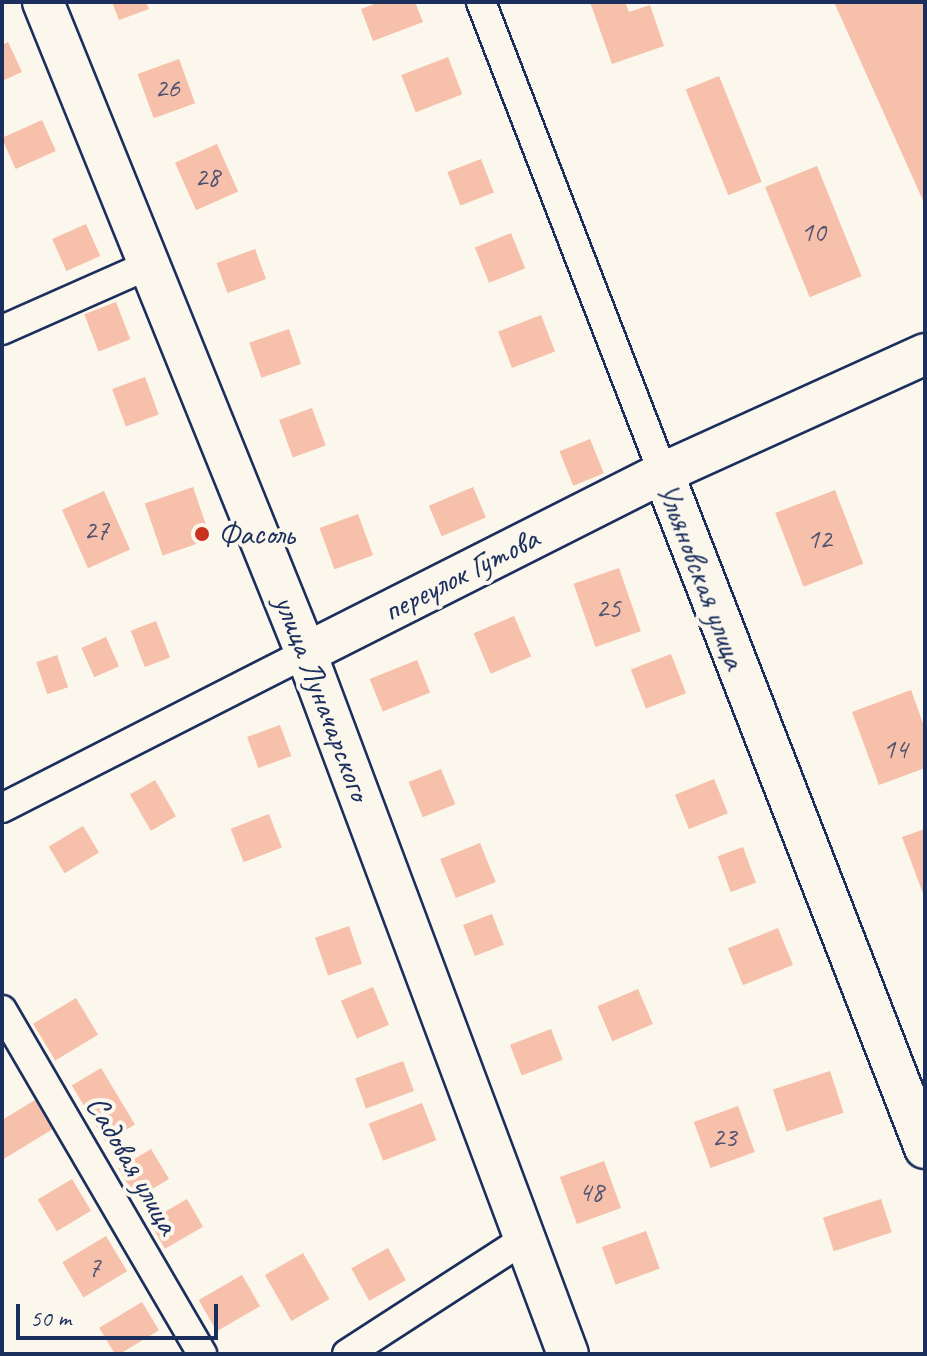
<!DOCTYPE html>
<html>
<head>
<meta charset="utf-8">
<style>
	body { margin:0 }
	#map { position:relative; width:927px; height:1356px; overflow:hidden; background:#fbf7ec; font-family:Caveat,sans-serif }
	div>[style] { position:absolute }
	.building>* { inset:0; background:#f6c0aa; transform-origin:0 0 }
	.roads { filter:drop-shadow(2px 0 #1b2f5e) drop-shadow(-2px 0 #1b2f5e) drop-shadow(0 2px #1b2f5e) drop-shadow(0 -2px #1b2f5e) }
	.street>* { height:28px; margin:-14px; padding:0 14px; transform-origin:14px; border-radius:14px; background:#fbf7ec }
	.secondary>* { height:40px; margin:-20px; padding:0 20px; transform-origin:20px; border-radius:20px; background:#fbf7ec }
	.dots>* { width:22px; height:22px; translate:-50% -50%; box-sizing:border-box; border:4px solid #fbf7ec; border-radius:50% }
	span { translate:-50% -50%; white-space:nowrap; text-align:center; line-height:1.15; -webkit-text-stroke:8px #fbf7ec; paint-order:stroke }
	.number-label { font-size:28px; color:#525371 }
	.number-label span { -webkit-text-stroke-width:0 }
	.poi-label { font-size:32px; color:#1b2f5e }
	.left { translate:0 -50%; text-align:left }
	.street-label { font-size:32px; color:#1b2f5e }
	.frame { position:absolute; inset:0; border:4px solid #1b2f5e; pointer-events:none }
	.scale { position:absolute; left:16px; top:1304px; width:202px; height:36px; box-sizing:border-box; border:4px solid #1b2f5e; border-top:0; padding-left:10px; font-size:24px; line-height:28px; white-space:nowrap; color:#1b2f5e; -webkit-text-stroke:6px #fbf7ec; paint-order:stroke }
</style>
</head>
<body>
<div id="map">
	<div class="building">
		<i style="clip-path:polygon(112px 2px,146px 2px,149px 9px,119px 20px)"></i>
		<i style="clip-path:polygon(380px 2px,415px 2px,423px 22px,373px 41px,361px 9px)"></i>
		<i style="clip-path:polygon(590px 2px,625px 2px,629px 12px,650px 5px,664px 46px,612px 64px)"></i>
		<i style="clip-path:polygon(834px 2px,925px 2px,925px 205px)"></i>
		<i style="clip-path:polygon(8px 42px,22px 72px,2px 81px,2px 45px)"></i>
		<i style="left:448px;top:57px;width:40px;height:50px;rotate:69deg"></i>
		<i style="left:179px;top:59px;width:47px;height:44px;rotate:70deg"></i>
		<i style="left:719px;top:76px;width:114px;height:36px;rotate:68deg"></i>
		<i style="left:42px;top:120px;width:34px;height:44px;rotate:66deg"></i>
		<i style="left:217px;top:144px;width:52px;height:46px;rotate:66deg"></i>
		<i style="left:481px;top:159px;width:36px;height:36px;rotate:69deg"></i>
		<i style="left:817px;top:166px;width:119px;height:56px;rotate:68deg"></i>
		<i style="left:86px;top:224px;width:35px;height:37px;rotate:66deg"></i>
		<i style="left:511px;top:233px;width:38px;height:39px;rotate:68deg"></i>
		<i style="left:255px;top:249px;width:32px;height:41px;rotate:70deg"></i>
		<i style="left:116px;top:302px;width:40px;height:34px;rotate:69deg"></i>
		<i style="left:541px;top:315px;width:39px;height:46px;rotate:69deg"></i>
		<i style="left:289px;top:329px;width:37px;height:42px;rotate:71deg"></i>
		<i style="left:145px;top:377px;width:40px;height:35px;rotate:70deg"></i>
		<i style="left:312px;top:408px;width:40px;height:35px;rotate:70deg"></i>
		<i style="left:590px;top:439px;width:37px;height:33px;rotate:68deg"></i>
		<i style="left:193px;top:487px;width:55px;height:51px;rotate:71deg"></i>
		<i style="left:473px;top:487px;width:33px;height:48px;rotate:67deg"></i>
		<i style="left:835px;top:490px;width:79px;height:64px;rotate:69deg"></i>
		<i style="left:104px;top:491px;width:64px;height:46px;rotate:66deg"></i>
		<i style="left:358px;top:514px;width:44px;height:41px;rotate:70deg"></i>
		<i style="left:619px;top:568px;width:67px;height:48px;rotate:71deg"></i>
		<i style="left:514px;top:616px;width:44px;height:44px;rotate:67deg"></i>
		<i style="left:156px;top:621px;width:39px;height:27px;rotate:69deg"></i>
		<i style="left:106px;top:637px;width:32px;height:27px;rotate:66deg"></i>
		<i style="left:671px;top:654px;width:42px;height:43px;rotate:69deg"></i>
		<i style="left:57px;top:655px;width:34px;height:22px;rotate:71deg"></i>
		<i style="left:417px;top:660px;width:35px;height:51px;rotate:68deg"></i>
		<i style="clip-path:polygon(911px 690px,925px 729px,925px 768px,879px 785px,852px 712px)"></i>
		<i style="left:280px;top:725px;width:33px;height:35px;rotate:70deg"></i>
		<i style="left:441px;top:769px;width:38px;height:35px;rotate:68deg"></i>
		<i style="left:714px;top:779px;width:37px;height:42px;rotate:68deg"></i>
		<i style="left:155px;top:780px;width:42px;height:29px;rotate:60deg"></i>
		<i style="left:269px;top:814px;width:36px;height:41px;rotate:69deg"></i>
		<i style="left:83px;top:826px;width:31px;height:40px;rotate:59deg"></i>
		<i style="clip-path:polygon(925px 829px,925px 899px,902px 837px)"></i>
		<i style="left:480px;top:843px;width:42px;height:43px;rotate:68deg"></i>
		<i style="left:743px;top:847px;width:38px;height:27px;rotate:70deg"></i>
		<i style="left:492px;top:914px;width:33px;height:31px;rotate:69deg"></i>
		<i style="left:349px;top:926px;width:40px;height:36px;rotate:71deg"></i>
		<i style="left:778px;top:928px;width:40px;height:54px;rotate:68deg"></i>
		<i style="left:373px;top:987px;width:41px;height:35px;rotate:67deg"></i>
		<i style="left:638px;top:989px;width:38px;height:44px;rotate:67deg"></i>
		<i style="left:76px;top:998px;width:43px;height:50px;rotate:59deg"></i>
		<i style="left:551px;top:1029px;width:33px;height:44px;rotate:69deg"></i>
		<i style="left:403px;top:1061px;width:32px;height:51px;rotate:70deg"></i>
		<i style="left:101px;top:1068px;width:66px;height:34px;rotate:59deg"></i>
		<i style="left:830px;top:1071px;width:44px;height:60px;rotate:72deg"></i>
		<i style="clip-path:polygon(35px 1100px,53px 1129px,2px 1160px,2px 1120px)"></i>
		<i style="left:422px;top:1103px;width:40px;height:57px;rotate:69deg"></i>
		<i style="left:738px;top:1106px;width:49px;height:47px;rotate:70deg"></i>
		<i style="left:151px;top:1149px;width:35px;height:38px;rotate:59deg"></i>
		<i style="left:604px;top:1161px;width:50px;height:47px;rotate:70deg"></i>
		<i style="left:72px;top:1179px;width:37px;height:40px;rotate:59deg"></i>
		<i style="left:187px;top:1199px;width:32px;height:44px;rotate:60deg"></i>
		<i style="left:881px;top:1199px;width:35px;height:61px;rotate:72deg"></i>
		<i style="left:646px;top:1231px;width:40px;height:47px;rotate:70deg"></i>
		<i style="left:106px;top:1236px;width:41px;height:51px;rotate:59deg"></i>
		<i style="left:388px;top:1248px;width:37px;height:42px;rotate:61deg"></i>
		<i style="left:303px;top:1253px;width:53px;height:44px;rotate:60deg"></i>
		<i style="left:242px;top:1275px;width:36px;height:50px;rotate:60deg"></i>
		<i style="left:142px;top:1302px;width:33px;height:50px;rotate:59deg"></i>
	</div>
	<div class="roads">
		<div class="street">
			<i style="left:481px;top:2px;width:505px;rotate:68.87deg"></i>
			<i style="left:2px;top:330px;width:165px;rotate:-23.9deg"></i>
			<i style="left:2px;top:808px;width:341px;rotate:-27deg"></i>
			<i style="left:2px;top:1010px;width:398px;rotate:59.8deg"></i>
			<i style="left:347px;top:1354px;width:208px;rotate:-32.9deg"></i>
		</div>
		<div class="secondary">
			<i style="left:43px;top:2px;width:702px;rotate:68deg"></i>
			<i style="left:306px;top:653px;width:748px;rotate:69.51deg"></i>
			<i style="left:663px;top:473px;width:724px;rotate:68.79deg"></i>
			<i style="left:306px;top:653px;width:400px;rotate:-26.8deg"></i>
			<i style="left:663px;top:473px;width:288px;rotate:-24.4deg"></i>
		</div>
	</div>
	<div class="dots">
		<i style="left:202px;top:534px;background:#c8321e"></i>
	</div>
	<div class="number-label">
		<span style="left:167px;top:88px">26</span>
		<span style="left:207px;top:177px">28</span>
		<span style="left:813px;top:232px">10</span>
		<span style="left:96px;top:530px">27</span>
		<span style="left:819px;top:539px">12</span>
		<span style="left:608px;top:608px">25</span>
		<span style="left:895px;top:749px">14</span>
		<span style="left:724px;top:1137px">23</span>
		<span style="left:591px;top:1192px">48</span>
		<span style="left:94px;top:1267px">7</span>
	</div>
	<div class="poi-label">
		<span class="left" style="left:218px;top:534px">Фасоль</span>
	</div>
	<div class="street-label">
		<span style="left:461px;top:575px;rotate:-27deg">переулок Гутова</span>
		<span style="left:701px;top:576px;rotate:69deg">Ульяновская улица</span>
		<span style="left:322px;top:698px;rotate:69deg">улица Луначарского</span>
		<span style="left:132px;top:1165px;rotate:60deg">Садовая улица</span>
	</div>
	<div class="frame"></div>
	<div class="scale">50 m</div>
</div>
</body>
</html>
